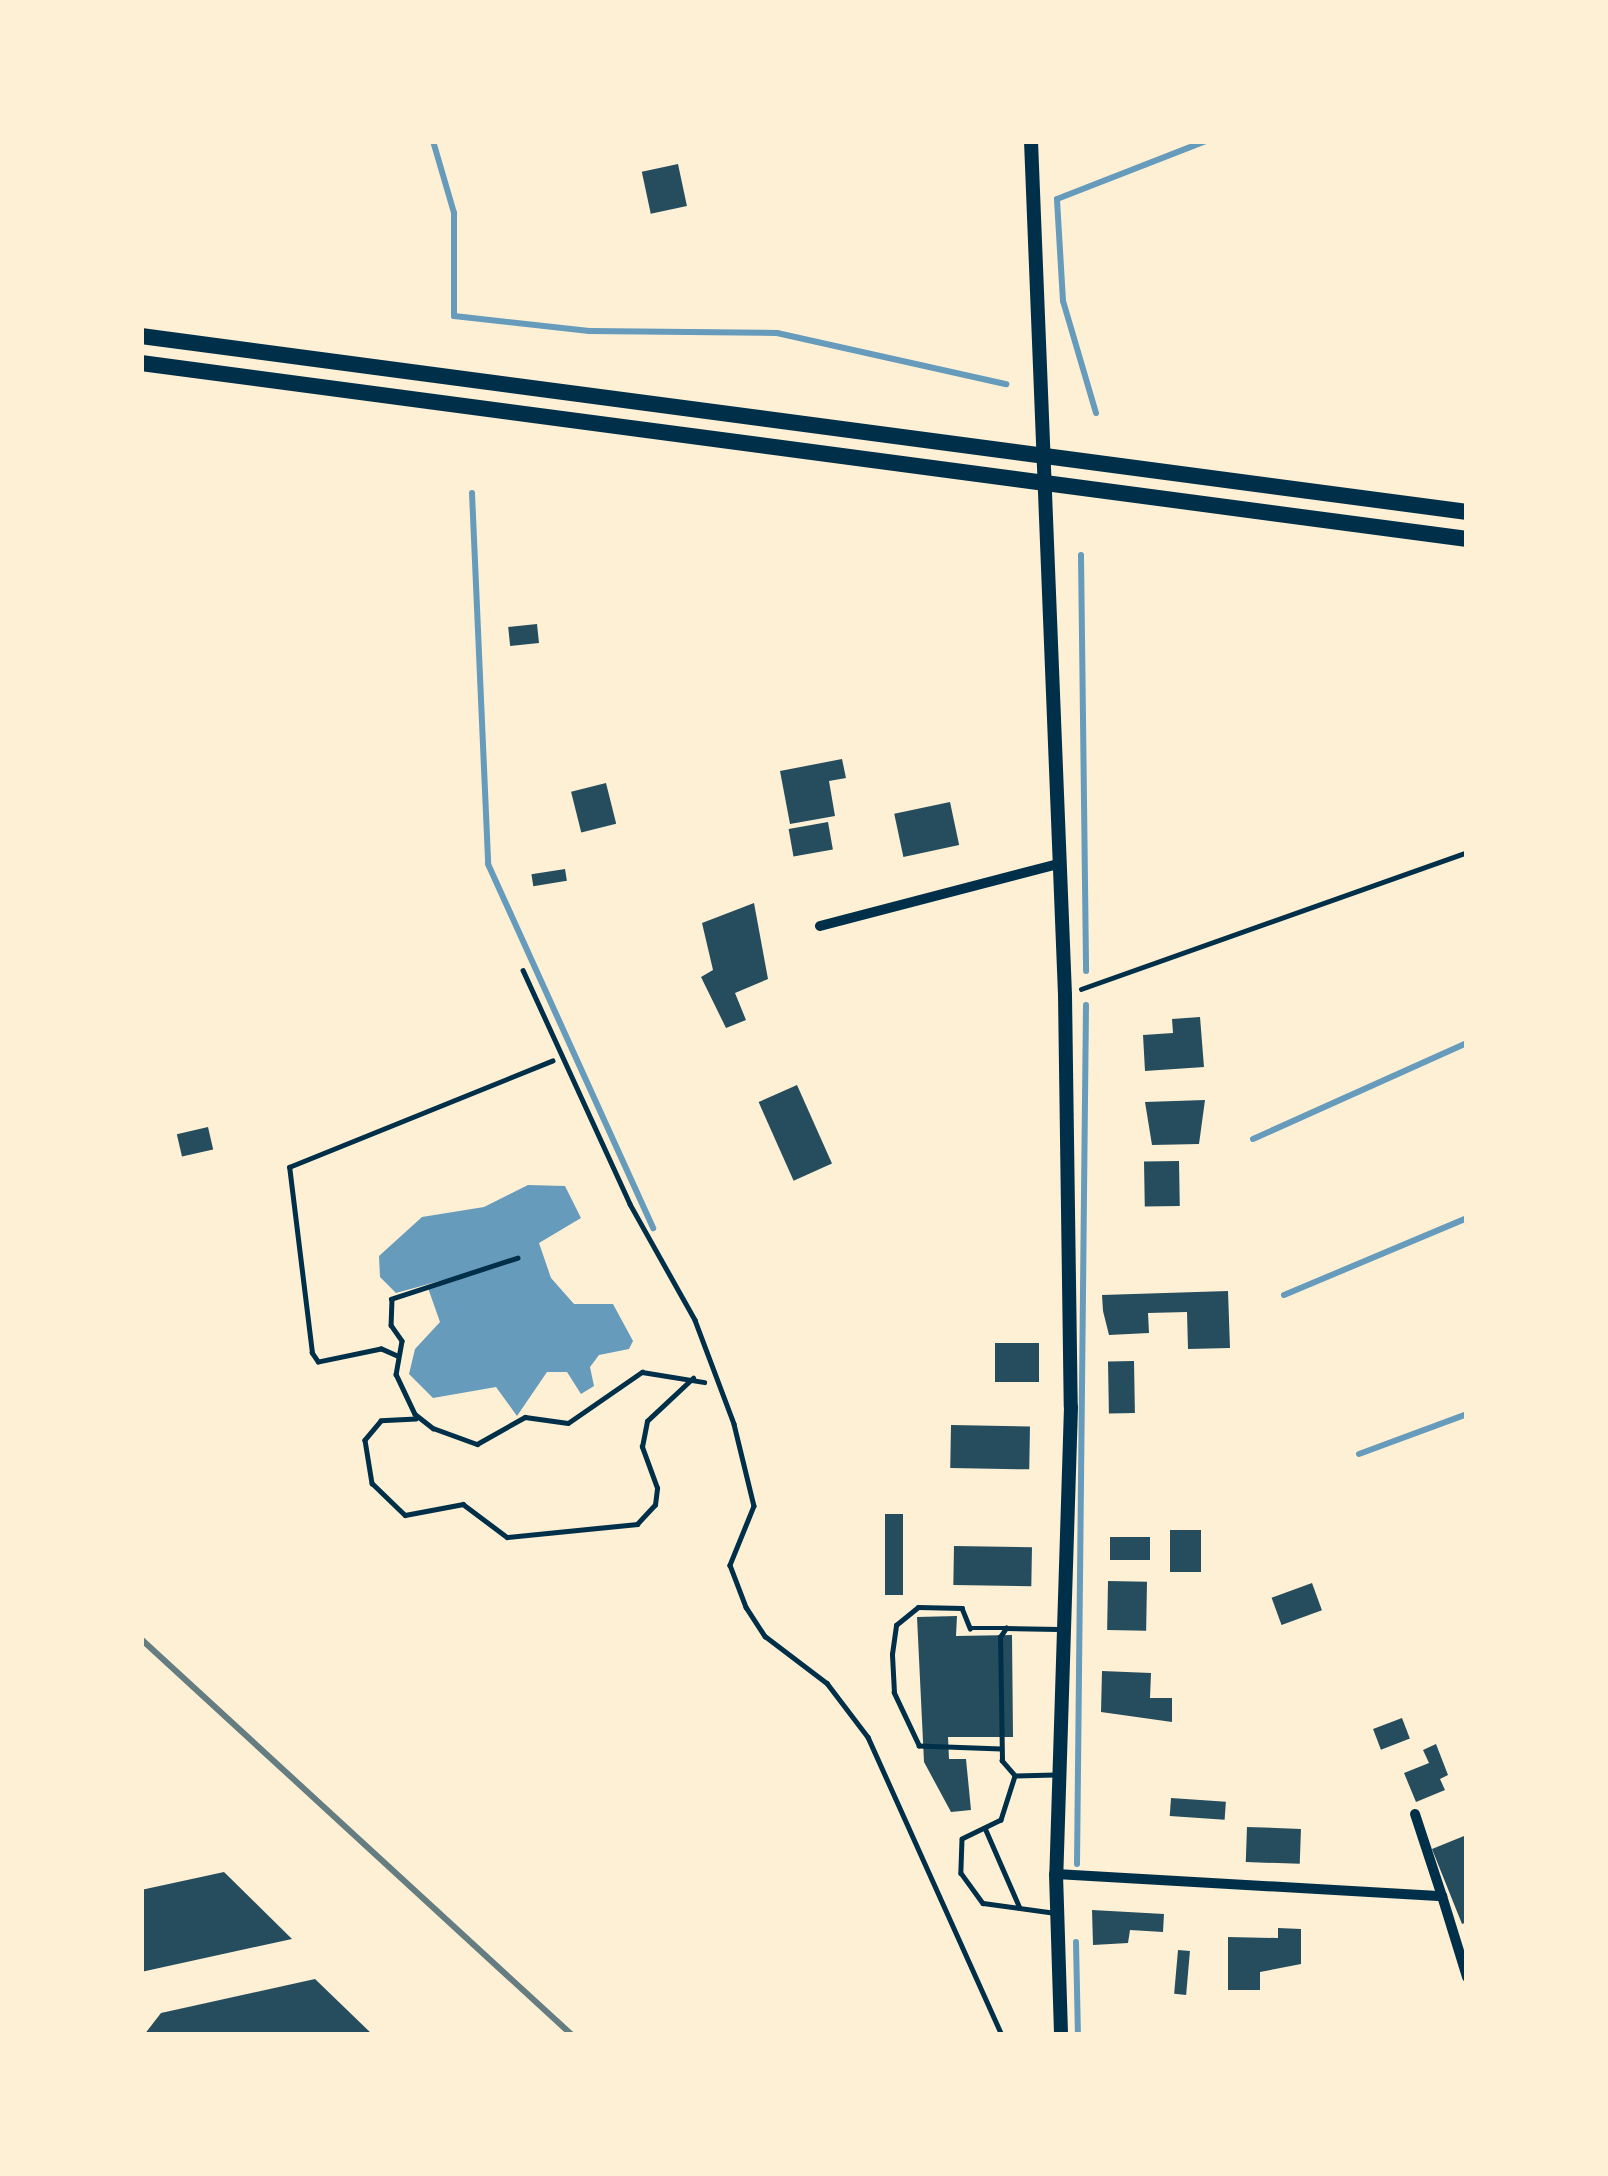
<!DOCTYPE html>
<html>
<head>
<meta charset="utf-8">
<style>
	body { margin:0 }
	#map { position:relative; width:1608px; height:2176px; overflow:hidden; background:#fdf0d5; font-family:"Space Grotesk",sans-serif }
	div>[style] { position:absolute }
	.water>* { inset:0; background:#669bbc }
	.stream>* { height:6px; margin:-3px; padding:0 3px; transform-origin:3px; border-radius:3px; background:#669bbc }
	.building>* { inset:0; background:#264d5e; transform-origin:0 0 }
	.path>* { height:4.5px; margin:-2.25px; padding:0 2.25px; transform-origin:2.25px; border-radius:2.25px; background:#003049 }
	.service>* { height:4.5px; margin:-2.25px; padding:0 2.25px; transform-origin:2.25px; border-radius:2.25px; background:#003049 }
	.minor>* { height:10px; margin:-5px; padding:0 5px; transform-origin:5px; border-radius:5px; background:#003049 }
	.tertiary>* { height:14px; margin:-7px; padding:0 7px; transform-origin:7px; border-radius:7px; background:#003049 }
	.trunk>* { height:16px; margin:-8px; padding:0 8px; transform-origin:8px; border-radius:8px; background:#003049 }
	.rail>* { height:6px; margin:-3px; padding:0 3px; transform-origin:3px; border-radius:3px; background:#657d81 }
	span { translate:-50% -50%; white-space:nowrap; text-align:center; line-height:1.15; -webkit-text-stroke:10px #fdf0d5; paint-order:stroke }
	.frame { position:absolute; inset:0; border:144px solid #fdf0d5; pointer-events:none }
</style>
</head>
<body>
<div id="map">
	<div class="water">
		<i style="clip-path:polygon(528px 1185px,565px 1186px,581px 1218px,539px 1243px,551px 1278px,574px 1304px,613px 1304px,633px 1341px,629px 1349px,599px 1355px,590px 1367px,594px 1386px,581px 1394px,567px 1372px,547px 1372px,517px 1416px,496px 1387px,433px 1398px,409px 1374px,415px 1349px,440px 1322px,428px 1288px,523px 1258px,396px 1293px,380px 1277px,379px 1256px,422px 1217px,484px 1207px)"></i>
	</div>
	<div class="stream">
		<i style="left:433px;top:141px;width:75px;rotate:73.7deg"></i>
		<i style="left:454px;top:213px;width:103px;rotate:90deg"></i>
		<i style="left:454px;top:316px;width:136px;rotate:6.3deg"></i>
		<i style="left:589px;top:331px;width:188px;rotate:0.6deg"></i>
		<i style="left:777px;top:333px;width:235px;rotate:12.6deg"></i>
		<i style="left:1096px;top:413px;width:117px;rotate:-106.4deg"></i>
		<i style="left:1063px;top:301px;width:102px;rotate:-93.4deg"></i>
		<i style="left:1057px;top:199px;width:160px;rotate:-21.3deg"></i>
		<i style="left:472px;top:493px;width:371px;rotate:87.5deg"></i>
		<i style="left:488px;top:864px;width:400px;rotate:65.6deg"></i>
		<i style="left:1081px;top:555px;width:416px;rotate:89.3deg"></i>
		<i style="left:1253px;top:1139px;width:235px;rotate:-24.2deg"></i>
		<i style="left:1284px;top:1295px;width:199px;rotate:-22.8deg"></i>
		<i style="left:1359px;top:1454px;width:115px;rotate:-20.3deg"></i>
		<i style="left:1077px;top:1864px;width:859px;rotate:-89.4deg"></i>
		<i style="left:1076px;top:1942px;width:93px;rotate:88.8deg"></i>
	</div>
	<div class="building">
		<i style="left:678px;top:164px;width:43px;height:37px;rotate:78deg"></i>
		<i style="left:537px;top:624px;width:19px;height:29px;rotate:84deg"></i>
		<i style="clip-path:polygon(842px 759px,846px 778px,829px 781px,835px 816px,790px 824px,780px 771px)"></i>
		<i style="left:606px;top:783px;width:42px;height:36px;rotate:76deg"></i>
		<i style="left:950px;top:802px;width:44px;height:57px;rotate:78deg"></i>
		<i style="left:828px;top:822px;width:28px;height:40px;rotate:80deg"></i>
		<i style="left:565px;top:869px;width:12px;height:34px;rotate:81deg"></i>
		<i style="clip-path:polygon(754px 903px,768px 979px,735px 993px,746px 1020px,726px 1028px,701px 977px,713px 970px,702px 923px)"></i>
		<i style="clip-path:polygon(1200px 1017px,1204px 1067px,1145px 1071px,1143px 1035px,1173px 1033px,1172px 1019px)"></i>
		<i style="left:797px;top:1085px;width:86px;height:42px;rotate:66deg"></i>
		<i style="clip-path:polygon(1205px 1100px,1199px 1144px,1152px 1145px,1145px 1102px)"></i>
		<i style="left:208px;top:1127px;width:23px;height:32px;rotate:77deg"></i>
		<i style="left:1179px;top:1161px;width:45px;height:35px;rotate:89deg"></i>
		<i style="clip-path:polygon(1228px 1291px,1230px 1348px,1188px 1349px,1187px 1312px,1148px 1313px,1149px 1333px,1109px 1335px,1103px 1311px,1102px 1295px)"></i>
		<i style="left:995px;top:1343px;width:44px;height:39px"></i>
		<i style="left:1134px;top:1361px;width:52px;height:26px;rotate:89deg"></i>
		<i style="left:951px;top:1425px;width:79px;height:43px;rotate:1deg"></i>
		<i style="left:885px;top:1514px;width:18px;height:81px"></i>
		<i style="left:1170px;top:1530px;width:31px;height:42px"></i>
		<i style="left:1110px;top:1537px;width:40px;height:23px"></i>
		<i style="left:954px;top:1546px;width:78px;height:39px;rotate:1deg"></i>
		<i style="left:1108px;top:1581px;width:39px;height:49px;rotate:1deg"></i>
		<i style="left:1312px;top:1583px;width:29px;height:43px;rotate:70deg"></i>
		<i style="clip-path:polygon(957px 1616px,956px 1636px,1012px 1635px,1013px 1737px,948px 1737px,949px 1759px,966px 1759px,971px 1810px,951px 1812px,924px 1762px,917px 1617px)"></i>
		<i style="clip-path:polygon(1102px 1671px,1151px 1673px,1150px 1698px,1172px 1698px,1172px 1722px,1101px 1712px)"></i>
		<i style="left:1402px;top:1718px;width:22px;height:31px;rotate:69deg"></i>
		<i style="clip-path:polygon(1436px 1744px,1448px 1775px,1440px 1779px,1445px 1790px,1416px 1802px,1404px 1773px,1429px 1763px,1423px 1750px)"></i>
		<i style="left:1171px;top:1798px;width:55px;height:18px;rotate:4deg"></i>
		<i style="left:1247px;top:1827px;width:54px;height:35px;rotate:2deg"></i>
		<i style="clip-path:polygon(1464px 1836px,1467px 1922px,1462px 1924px,1432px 1849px)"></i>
		<i style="clip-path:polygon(224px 1872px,292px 1939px,141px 1972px,141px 1890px)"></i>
		<i style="clip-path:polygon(1092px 1910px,1164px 1914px,1163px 1932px,1130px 1930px,1128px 1943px,1093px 1945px)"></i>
		<i style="clip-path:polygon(1278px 1928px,1301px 1929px,1301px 1964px,1260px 1972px,1260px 1990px,1228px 1990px,1228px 1937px,1278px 1938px)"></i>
		<i style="left:1178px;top:1950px;width:12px;height:44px;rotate:5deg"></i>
		<i style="clip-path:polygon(315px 1979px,373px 2035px,144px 2035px,161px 2013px)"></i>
	</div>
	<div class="path">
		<i style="left:1081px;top:989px;width:410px;rotate:-19.5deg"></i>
		<i style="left:518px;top:1258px;width:133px;rotate:162deg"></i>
		<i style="left:392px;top:1299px;width:26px;rotate:92deg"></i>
		<i style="left:391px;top:1325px;width:19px;rotate:55deg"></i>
		<i style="left:402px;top:1341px;width:34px;rotate:100deg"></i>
		<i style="left:396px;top:1374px;width:44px;rotate:64.6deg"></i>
		<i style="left:415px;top:1414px;width:23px;rotate:38deg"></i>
		<i style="left:433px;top:1428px;width:47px;rotate:20deg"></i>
		<i style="left:477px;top:1444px;width:55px;rotate:-29.4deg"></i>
		<i style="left:525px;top:1417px;width:43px;rotate:7.9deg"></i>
		<i style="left:568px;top:1423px;width:90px;rotate:-34.6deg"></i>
		<i style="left:642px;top:1372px;width:63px;rotate:9.2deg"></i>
		<i style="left:397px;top:1356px;width:17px;rotate:-156deg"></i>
		<i style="left:381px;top:1349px;width:64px;rotate:168.3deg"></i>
		<i style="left:318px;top:1362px;width:11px;rotate:-124deg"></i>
		<i style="left:312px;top:1353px;width:187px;rotate:-97deg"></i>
		<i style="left:289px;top:1167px;width:284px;rotate:-22deg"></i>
		<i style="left:416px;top:1419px;width:35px;rotate:177deg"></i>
		<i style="left:381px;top:1421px;width:25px;rotate:130deg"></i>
		<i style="left:365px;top:1440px;width:44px;rotate:80.8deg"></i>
		<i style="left:372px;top:1483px;width:46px;rotate:44.1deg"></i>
		<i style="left:405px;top:1515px;width:59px;rotate:-10.7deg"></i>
		<i style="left:463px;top:1504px;width:55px;rotate:36.9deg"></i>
		<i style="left:507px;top:1537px;width:131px;rotate:-5.7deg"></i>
		<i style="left:637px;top:1524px;width:26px;rotate:-47deg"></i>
		<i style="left:655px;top:1505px;width:17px;rotate:-83deg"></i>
		<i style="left:657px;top:1488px;width:44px;rotate:-110.1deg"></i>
		<i style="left:642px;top:1447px;width:26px;rotate:-79deg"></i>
		<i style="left:647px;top:1421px;width:63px;rotate:-43.1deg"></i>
	</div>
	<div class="service">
		<i style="left:523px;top:970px;width:257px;rotate:65.4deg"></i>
		<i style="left:630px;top:1204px;width:133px;rotate:60.7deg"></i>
		<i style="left:695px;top:1320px;width:111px;rotate:69.4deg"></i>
		<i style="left:734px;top:1424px;width:84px;rotate:76.3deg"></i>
		<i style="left:754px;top:1506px;width:64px;rotate:112.1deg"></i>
		<i style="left:730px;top:1565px;width:45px;rotate:69.1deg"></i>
		<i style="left:746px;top:1607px;width:35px;rotate:57deg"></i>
		<i style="left:765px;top:1636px;width:78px;rotate:37.2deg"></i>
		<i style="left:827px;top:1683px;width:68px;rotate:52.8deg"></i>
		<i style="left:868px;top:1737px;width:327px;rotate:65.8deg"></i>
		<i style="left:1001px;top:1749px;width:82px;rotate:-177.9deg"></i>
		<i style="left:919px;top:1746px;width:59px;rotate:-115.3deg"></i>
		<i style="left:894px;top:1693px;width:39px;rotate:-93deg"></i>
		<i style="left:892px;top:1654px;width:29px;rotate:-82deg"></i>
		<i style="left:896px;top:1625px;width:28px;rotate:-39deg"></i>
		<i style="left:918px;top:1607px;width:44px;rotate:1.3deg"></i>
		<i style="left:962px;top:1608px;width:22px;rotate:68deg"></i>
		<i style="left:970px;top:1628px;width:36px"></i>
		<i style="left:1055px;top:1775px;width:40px;rotate:178.6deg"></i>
		<i style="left:1015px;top:1776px;width:20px;rotate:-131deg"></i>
		<i style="left:1002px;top:1761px;width:124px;rotate:-90.9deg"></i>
		<i style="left:1000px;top:1637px;width:11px;rotate:-56deg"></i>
		<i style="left:1006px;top:1628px;width:52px;rotate:1.1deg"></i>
		<i style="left:1015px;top:1776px;width:46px;rotate:107.7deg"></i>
		<i style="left:1001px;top:1820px;width:43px;rotate:154deg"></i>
		<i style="left:962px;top:1839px;width:34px;rotate:92deg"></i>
		<i style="left:961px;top:1873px;width:37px;rotate:54deg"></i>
		<i style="left:983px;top:1903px;width:73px;rotate:7.9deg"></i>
		<i style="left:985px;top:1828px;width:87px;rotate:66.4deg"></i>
	</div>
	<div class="minor">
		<i style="left:820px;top:926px;width:249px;rotate:-14.6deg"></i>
		<i style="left:1415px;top:1814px;width:86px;rotate:71.8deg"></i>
		<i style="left:1056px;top:1874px;width:387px;rotate:3.3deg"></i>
		<i style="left:1442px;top:1896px;width:85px;rotate:72.8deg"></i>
	</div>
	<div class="tertiary">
		<i style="left:1031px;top:141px;width:855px;rotate:87.72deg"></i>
		<i style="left:1065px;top:995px;width:412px;rotate:89.2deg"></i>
		<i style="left:1071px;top:1407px;width:467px;rotate:91.8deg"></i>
		<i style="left:1056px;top:1874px;width:161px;rotate:88.2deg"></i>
	</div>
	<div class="trunk">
		<i style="left:141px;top:336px;width:1338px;rotate:7.56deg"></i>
		<i style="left:141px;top:363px;width:1338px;rotate:7.56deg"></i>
	</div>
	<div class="rail">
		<i style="left:141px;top:1639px;width:585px;rotate:42.58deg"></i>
	</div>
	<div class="frame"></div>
</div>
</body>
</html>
